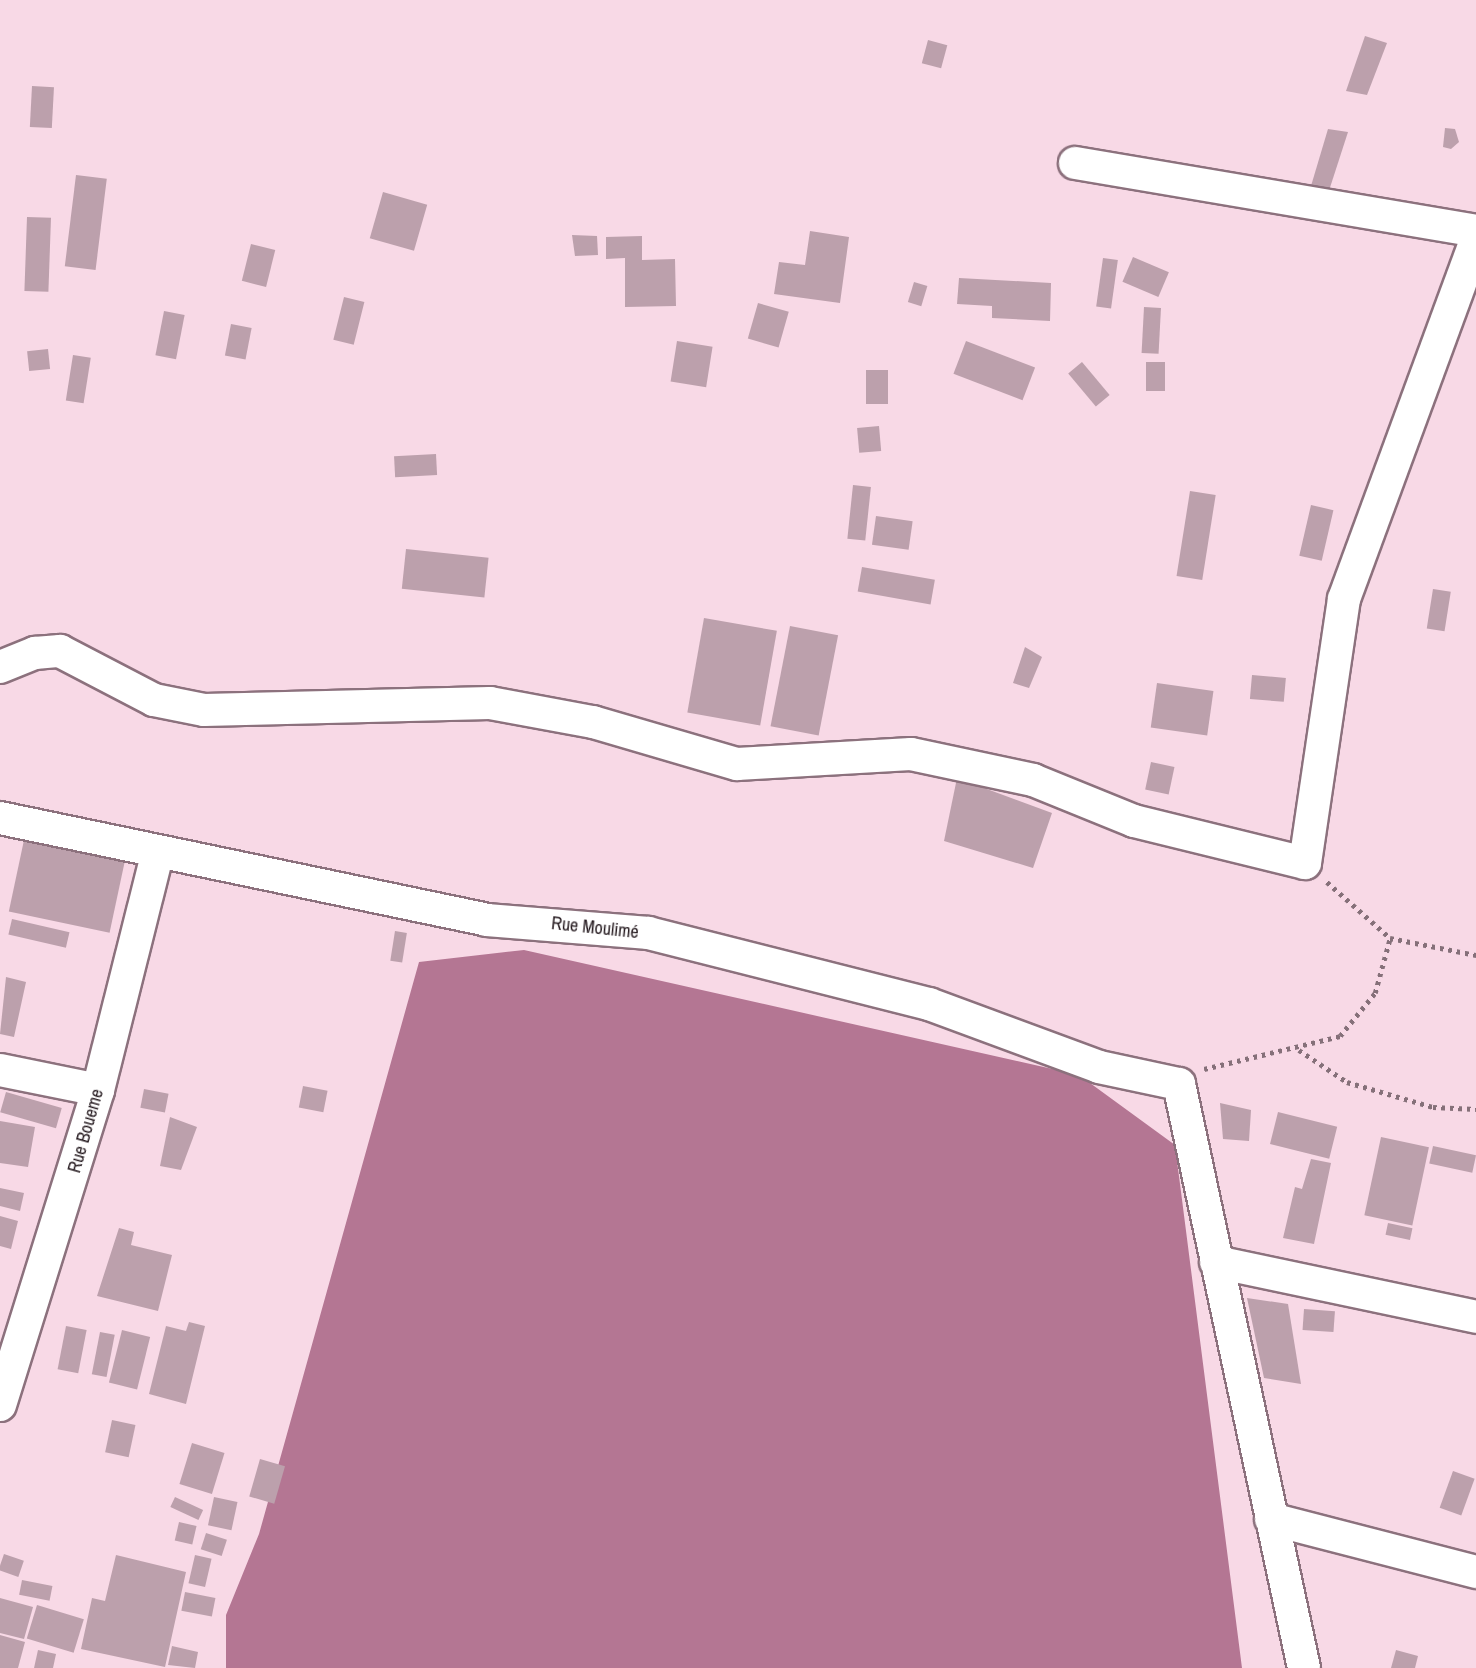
<!DOCTYPE html>
<html>
<head>
<meta charset="utf-8">
<style>
	body { margin:0 }
	#map { position:relative; width:1476px; height:1668px; overflow:hidden; background:#f8d9e6; font-family:"Archivo Narrow",sans-serif }
	div>[style] { position:absolute }
	.water>* { inset:0; background:#b47693 }
	.building>* { inset:0; background:#bca0ac; transform-origin:0 0 }
	.path>* { height:4.5px; margin-top:-2.25px; transform-origin:0; background:repeating-linear-gradient(90deg,#857079 0 3.5px,transparent 0 8.5px) }
	.roads { filter:drop-shadow(2px 0 #8c717d) drop-shadow(-2px 0 #8c717d) drop-shadow(0 2px #8c717d) drop-shadow(0 -2px #8c717d) }
	.minor>* { height:32px; margin:-16px; padding:0 16px; transform-origin:16px; border-radius:16px; background:#fff }
	span { translate:-50% -50%; white-space:nowrap; text-align:center; line-height:1.15; -webkit-text-stroke:5px #fff; paint-order:stroke }
	.street-label { font-size:18px; color:#23181d }
</style>
</head>
<body>
<div id="map">
	<div class="water">
		<i style="clip-path:polygon(524px 950px,1079px 1075px,1175px 1145px,1242px 1668px,226px 1668px,226px 1615px,259px 1534px,419px 962px)"></i>
	</div>
	<div class="building">
		<i style="clip-path:polygon(1365px 36px,1387px 43px,1367px 95px,1346px 91px)"></i>
		<i style="left:928px;top:40px;width:20px;height:24px;rotate:15deg"></i>
		<i style="left:32px;top:86px;width:22px;height:41px;rotate:3deg"></i>
		<i style="clip-path:polygon(1445px 128px,1455px 129px,1459px 142px,1451px 149px,1443px 147px)"></i>
		<i style="clip-path:polygon(1328px 129px,1348px 132px,1325px 203px,1308px 196px)"></i>
		<i style="left:76px;top:175px;width:31px;height:92px;rotate:7deg"></i>
		<i style="left:383px;top:192px;width:46px;height:48px;rotate:16deg"></i>
		<i style="left:27px;top:217px;width:24px;height:74px;rotate:2deg"></i>
		<i style="clip-path:polygon(810px 231px,849px 237px,840px 303px,774px 294px,779px 262px,805px 265px)"></i>
		<i style="clip-path:polygon(572px 235px,597px 236px,598px 255px,575px 256px)"></i>
		<i style="clip-path:polygon(642px 236px,642px 260px,675px 259px,676px 306px,625px 307px,625px 258px,606px 259px,606px 237px)"></i>
		<i style="left:251px;top:244px;width:25px;height:38px;rotate:14deg"></i>
		<i style="left:1133px;top:257px;width:39px;height:27px;rotate:23deg"></i>
		<i style="left:1103px;top:258px;width:15px;height:49px;rotate:8deg"></i>
		<i style="clip-path:polygon(959px 278px,1051px 283px,1050px 321px,992px 318px,992px 306px,957px 304px)"></i>
		<i style="left:914px;top:282px;width:14px;height:21px;rotate:17deg"></i>
		<i style="left:344px;top:297px;width:21px;height:44px;rotate:14deg"></i>
		<i style="left:758px;top:303px;width:32px;height:37px;rotate:16deg"></i>
		<i style="left:1144px;top:307px;width:17px;height:46px;rotate:3deg"></i>
		<i style="left:164px;top:311px;width:21px;height:45px;rotate:11deg"></i>
		<i style="left:231px;top:324px;width:21px;height:32px;rotate:11deg"></i>
		<i style="left:677px;top:341px;width:36px;height:41px;rotate:9deg"></i>
		<i style="left:966px;top:341px;width:74px;height:35px;rotate:21deg"></i>
		<i style="left:48px;top:349px;width:20px;height:21px;rotate:84deg"></i>
		<i style="left:73px;top:355px;width:18px;height:46px;rotate:9deg"></i>
		<i style="left:1082px;top:362px;width:43px;height:18px;rotate:50deg"></i>
		<i style="left:1146px;top:362px;width:19px;height:29px"></i>
		<i style="left:866px;top:370px;width:22px;height:34px"></i>
		<i style="left:879px;top:426px;width:25px;height:22px;rotate:85deg"></i>
		<i style="left:436px;top:454px;width:21px;height:42px;rotate:87deg"></i>
		<i style="left:853px;top:485px;width:18px;height:54px;rotate:6deg"></i>
		<i style="left:1190px;top:491px;width:26px;height:86px;rotate:9deg"></i>
		<i style="left:1311px;top:505px;width:23px;height:52px;rotate:13deg"></i>
		<i style="left:876px;top:516px;width:37px;height:29px;rotate:8deg"></i>
		<i style="left:406px;top:549px;width:83px;height:40px;rotate:6deg"></i>
		<i style="left:862px;top:567px;width:74px;height:25px;rotate:10deg"></i>
		<i style="left:1433px;top:589px;width:18px;height:40px;rotate:9deg"></i>
		<i style="left:704px;top:618px;width:74px;height:96px;rotate:10deg"></i>
		<i style="left:790px;top:626px;width:49px;height:102px;rotate:11deg"></i>
		<i style="clip-path:polygon(1025px 647px,1042px 657px,1029px 688px,1013px 683px)"></i>
		<i style="left:1252px;top:675px;width:34px;height:24px;rotate:5deg"></i>
		<i style="left:1157px;top:683px;width:57px;height:45px;rotate:8deg"></i>
		<i style="left:1151px;top:762px;width:24px;height:28px;rotate:12deg"></i>
		<i style="clip-path:polygon(957px 778px,1052px 813px,1033px 868px,944px 841px)"></i>
		<i style="left:24px;top:840px;width:103px;height:73px;rotate:12deg"></i>
		<i style="left:12px;top:919px;width:59px;height:16px;rotate:13deg"></i>
		<i style="left:395px;top:931px;width:12px;height:30px;rotate:9deg"></i>
		<i style="clip-path:polygon(6px 977px,26px 982px,14px 1037px,0 1034px)"></i>
		<i style="left:303px;top:1086px;width:25px;height:22px;rotate:11deg"></i>
		<i style="left:144px;top:1089px;width:25px;height:19px;rotate:11deg"></i>
		<i style="left:6px;top:1092px;width:58px;height:21px;rotate:16deg"></i>
		<i style="clip-path:polygon(1220px 1103px,1251px 1110px,1249px 1141px,1223px 1139px)"></i>
		<i style="left:1278px;top:1112px;width:61px;height:33px;rotate:14deg"></i>
		<i style="clip-path:polygon(170px 1117px,197px 1127px,181px 1170px,160px 1166px)"></i>
		<i style="clip-path:polygon(0 1121px,35px 1127px,28px 1167px,0 1163px)"></i>
		<i style="left:1381px;top:1137px;width:49px;height:80px;rotate:12deg"></i>
		<i style="left:1433px;top:1146px;width:44px;height:18px;rotate:12deg"></i>
		<i style="clip-path:polygon(1311px 1159px,1331px 1163px,1314px 1244px,1283px 1238px,1295px 1187px,1302px 1189px)"></i>
		<i style="clip-path:polygon(0 1188px,24px 1193px,20px 1211px,0 1206px)"></i>
		<i style="clip-path:polygon(0 1216px,18px 1221px,11px 1249px,0 1246px)"></i>
		<i style="left:1388px;top:1223px;width:25px;height:12px;rotate:12deg"></i>
		<i style="clip-path:polygon(119px 1228px,134px 1232px,131px 1245px,172px 1255px,158px 1311px,97px 1296px)"></i>
		<i style="clip-path:polygon(1247px 1298px,1288px 1304px,1301px 1384px,1264px 1378px)"></i>
		<i style="left:1304px;top:1309px;width:31px;height:21px;rotate:4deg"></i>
		<i style="clip-path:polygon(189px 1322px,205px 1326px,186px 1404px,149px 1394px,166px 1326px,186px 1331px)"></i>
		<i style="left:66px;top:1326px;width:21px;height:44px;rotate:11deg"></i>
		<i style="left:122px;top:1330px;width:29px;height:54px;rotate:14deg"></i>
		<i style="left:100px;top:1332px;width:15px;height:43px;rotate:11deg"></i>
		<i style="left:112px;top:1420px;width:24px;height:33px;rotate:12deg"></i>
		<i style="left:192px;top:1443px;width:34px;height:43px;rotate:17deg"></i>
		<i style="left:260px;top:1459px;width:26px;height:39px;rotate:16deg"></i>
		<i style="left:1453px;top:1471px;width:23px;height:39px;rotate:20deg"></i>
		<i style="left:175px;top:1497px;width:31px;height:11px;rotate:25deg"></i>
		<i style="left:214px;top:1497px;width:24px;height:29px;rotate:12deg"></i>
		<i style="left:179px;top:1522px;width:18px;height:19px;rotate:13deg"></i>
		<i style="left:206px;top:1533px;width:22px;height:17px;rotate:18deg"></i>
		<i style="left:4px;top:1554px;width:21px;height:17px;rotate:19deg"></i>
		<i style="clip-path:polygon(116px 1555px,186px 1572px,165px 1667px,81px 1649px,92px 1598px,105px 1601px)"></i>
		<i style="left:195px;top:1555px;width:17px;height:29px;rotate:13deg"></i>
		<i style="left:22px;top:1580px;width:31px;height:15px;rotate:11deg"></i>
		<i style="left:185px;top:1592px;width:31px;height:19px;rotate:11deg"></i>
		<i style="clip-path:polygon(0 1598px,33px 1607px,24px 1639px,0 1633px)"></i>
		<i style="left:37px;top:1605px;width:49px;height:35px;rotate:17deg"></i>
		<i style="clip-path:polygon(0 1635px,25px 1642px,18px 1668px,0 1668px)"></i>
		<i style="clip-path:polygon(172px 1646px,198px 1652px,195px 1668px,168px 1665px)"></i>
		<i style="clip-path:polygon(38px 1650px,56px 1654px,53px 1668px,34px 1668px)"></i>
		<i style="clip-path:polygon(1396px 1650px,1418px 1656px,1415px 1668px,1391px 1668px)"></i>
	</div>
	<div class="path">
		<i style="left:1327px;top:882px;width:84px;rotate:41.6deg"></i>
		<i style="left:1390px;top:938px;width:88px;rotate:11.2deg"></i>
		<i style="left:1299px;top:1050px;width:58px;rotate:33.7deg"></i>
		<i style="left:1347px;top:1082px;width:90px;rotate:16.2deg"></i>
		<i style="left:1433px;top:1107px;width:43px;rotate:2.7deg"></i>
		<i style="left:1204px;top:1069px;width:140px;rotate:-13.6deg"></i>
		<i style="left:1340px;top:1036px;width:55px;rotate:-50.9deg"></i>
		<i style="left:1375px;top:993px;width:57px;rotate:-74.7deg"></i>
	</div>
	<div class="roads">
		<div class="minor">
			<i style="left:1075px;top:163px;width:407px;rotate:9.6deg"></i>
			<i style="left:0;top:667px;width:38px;rotate:-22deg"></i>
			<i style="left:35px;top:653px;width:25px;rotate:-5deg"></i>
			<i style="left:60px;top:651px;width:106px;rotate:27.5deg"></i>
			<i style="left:154px;top:700px;width:51px;rotate:11.3deg"></i>
			<i style="left:204px;top:710px;width:286px;rotate:-1.4deg"></i>
			<i style="left:490px;top:703px;width:105px;rotate:10.5deg"></i>
			<i style="left:593px;top:722px;width:150px;rotate:16.3deg"></i>
			<i style="left:737px;top:764px;width:174px;rotate:-3.3deg"></i>
			<i style="left:911px;top:754px;width:125px;rotate:12deg"></i>
			<i style="left:1033px;top:780px;width:109px;rotate:22.1deg"></i>
			<i style="left:1134px;top:821px;width:176px;rotate:13.8deg"></i>
			<i style="left:1305px;top:863px;width:267px;rotate:-81.6deg"></i>
			<i style="left:1344px;top:599px;width:382px;rotate:-69.8deg"></i>
			<i style="left:0;top:818px;width:498px;rotate:11.8deg"></i>
			<i style="left:487px;top:920px;width:162px;rotate:4.6deg"></i>
			<i style="left:648px;top:933px;width:290px;rotate:14.2deg"></i>
			<i style="left:929px;top:1004px;width:181px;rotate:20.3deg"></i>
			<i style="left:1099px;top:1067px;width:82px;rotate:12deg"></i>
			<i style="left:1179px;top:1084px;width:597px;rotate:77.92deg"></i>
			<i style="left:0;top:1070px;width:100px;rotate:11.5deg"></i>
			<i style="left:1216px;top:1262px;width:266px;rotate:11.9deg"></i>
			<i style="left:0;top:1405px;width:330px;rotate:-72.7deg"></i>
			<i style="left:98px;top:1090px;width:245px;rotate:-75.9deg"></i>
			<i style="left:1271px;top:1519px;width:212px;rotate:14.5deg"></i>
		</div>
	</div>
	<div class="street-label">
		<span style="left:595px;top:928px;rotate:6deg">Rue Moulimé</span>
		<span style="left:86px;top:1131px;rotate:-74deg">Rue Boueme</span>
	</div>
</div>
</body>
</html>
